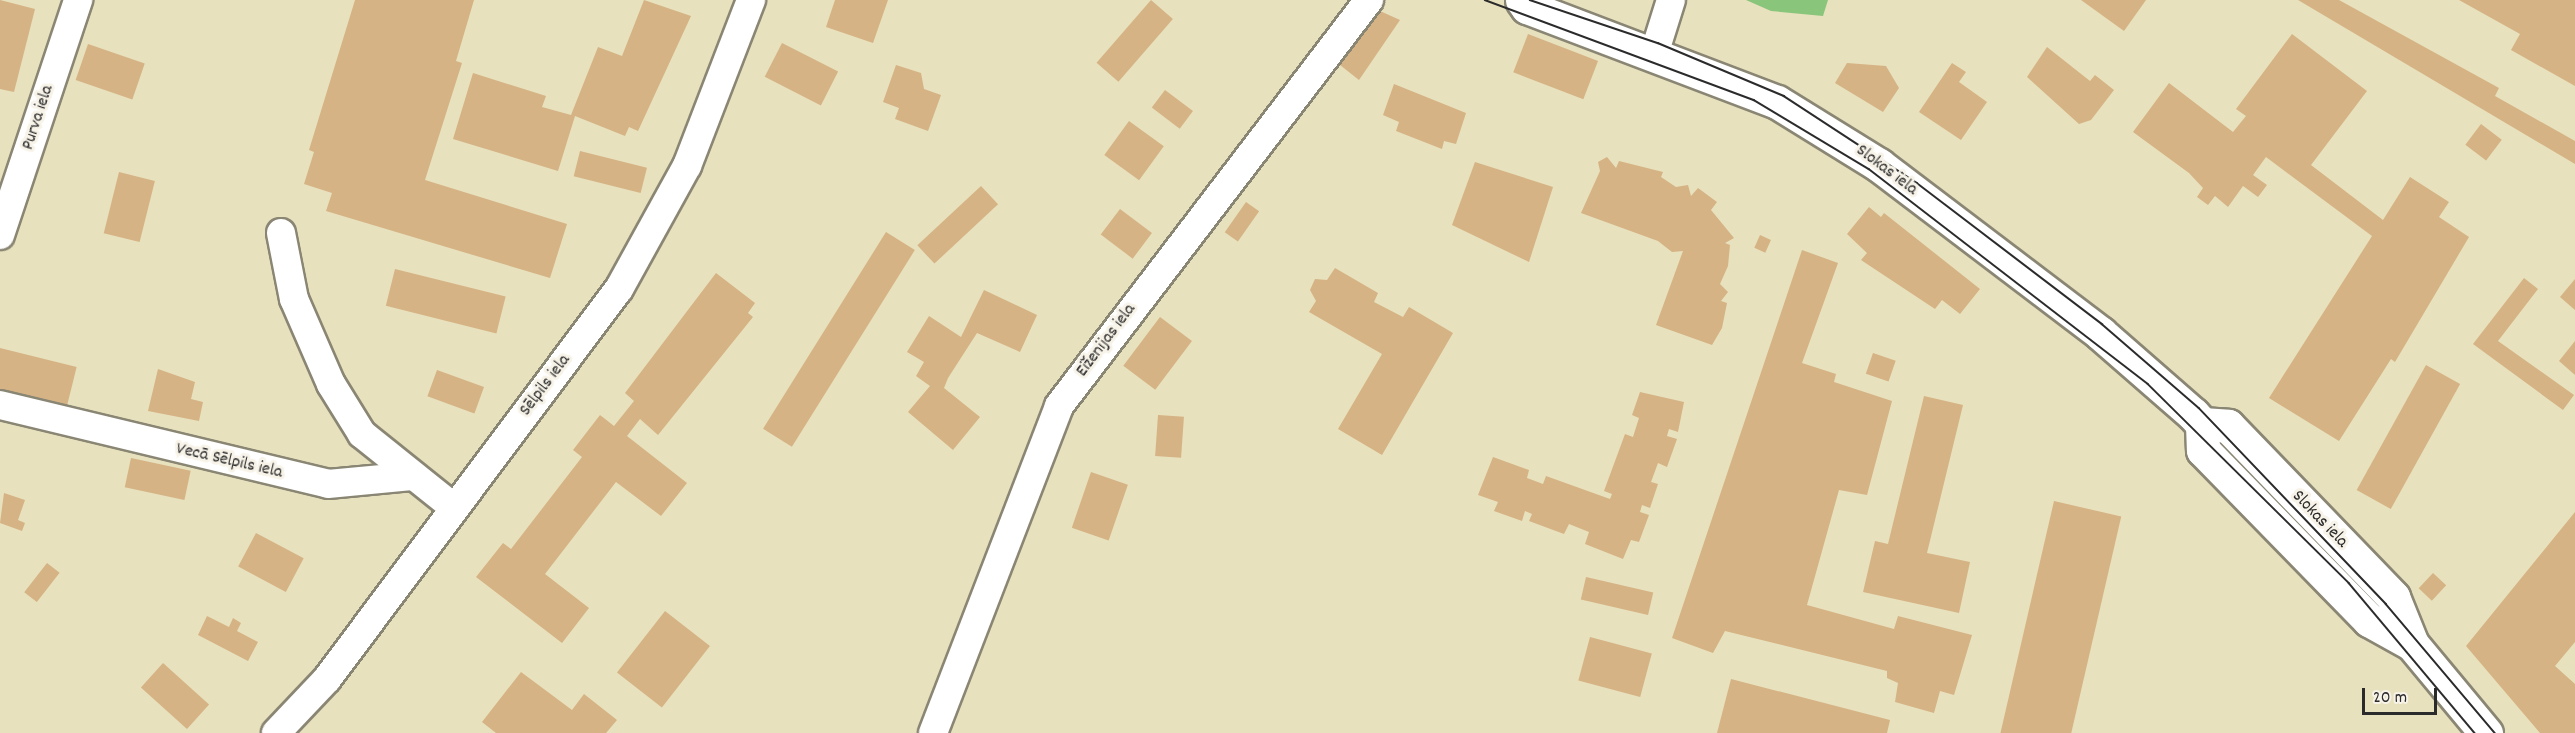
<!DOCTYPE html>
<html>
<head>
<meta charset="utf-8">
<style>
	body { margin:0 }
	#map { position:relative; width:2575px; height:733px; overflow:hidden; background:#e8e1bd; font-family:Dekko,sans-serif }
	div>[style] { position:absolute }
	.green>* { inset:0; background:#89c57b }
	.building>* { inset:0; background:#d5b384; transform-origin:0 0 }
	.roads { filter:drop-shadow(2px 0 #8a8674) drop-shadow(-2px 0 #8a8674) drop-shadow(0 2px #8a8674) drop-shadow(0 -2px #8a8674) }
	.minor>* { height:28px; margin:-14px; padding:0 14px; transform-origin:14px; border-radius:14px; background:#fff }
	.tertiary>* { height:33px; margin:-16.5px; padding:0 16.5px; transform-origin:16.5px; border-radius:16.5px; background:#fff }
	.tram>* { height:1.5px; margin:-0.75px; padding:0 0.75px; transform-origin:0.75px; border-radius:0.75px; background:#2b2b2b }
	span { translate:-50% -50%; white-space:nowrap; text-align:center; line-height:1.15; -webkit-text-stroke:6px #f7f3e8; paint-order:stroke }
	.street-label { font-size:18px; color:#2b2b2b }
	.scale { position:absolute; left:2362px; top:688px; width:75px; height:27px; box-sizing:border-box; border:3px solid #2b2b2b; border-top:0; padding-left:8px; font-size:18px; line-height:21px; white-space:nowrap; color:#2b2b2b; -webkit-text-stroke:4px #f7f3e8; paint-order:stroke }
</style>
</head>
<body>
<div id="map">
	<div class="green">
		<i style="clip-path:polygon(1746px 0,1828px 0,1823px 16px,1771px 11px)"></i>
	</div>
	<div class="building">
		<i style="clip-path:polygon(0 0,35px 9px,14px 92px,0 89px)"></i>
		<i style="clip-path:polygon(355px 0,474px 0,456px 61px,462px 63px,425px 180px,567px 224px,550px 278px,326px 211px,332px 193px,304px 184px,314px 152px,309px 150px)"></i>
		<i style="clip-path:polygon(644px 0,691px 16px,638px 131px,629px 127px,625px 136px,575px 116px,558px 171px,453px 139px,473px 73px,546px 96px,542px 107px,571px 115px,598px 47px,622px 56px)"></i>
		<i style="clip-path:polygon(835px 0,888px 0,873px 43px,826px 27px)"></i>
		<i style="left:1151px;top:0;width:29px;height:83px;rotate:41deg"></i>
		<i style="clip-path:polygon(2081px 0,2146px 0,2124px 31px)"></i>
		<i style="clip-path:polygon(2298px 0,2339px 0,2499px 88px,2495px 96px,2575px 141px,2575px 164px)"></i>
		<i style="clip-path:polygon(2459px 0,2575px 0,2575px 86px,2511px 50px,2520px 34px)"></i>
		<i style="clip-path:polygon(1380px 11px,1400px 20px,1359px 80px,1340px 65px)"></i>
		<i style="left:1528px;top:34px;width:75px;height:41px;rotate:21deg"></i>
		<i style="clip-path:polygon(2292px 34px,2367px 91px,2311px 165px,2383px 220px,2410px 177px,2449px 202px,2439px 217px,2469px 237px,2395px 362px,2391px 359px,2339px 441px,2269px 398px,2372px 236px,2266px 157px,2253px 175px,2267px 185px,2258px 197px,2243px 186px,2228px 207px,2215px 196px,2208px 205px,2197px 197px,2203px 188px,2189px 173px,2133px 132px,2169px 83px,2233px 132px,2246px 116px,2236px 109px)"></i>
		<i style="left:782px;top:43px;width:63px;height:38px;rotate:27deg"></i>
		<i style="left:88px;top:44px;width:60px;height:38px;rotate:19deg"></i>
		<i style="clip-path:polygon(2047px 47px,2090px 81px,2095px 75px,2114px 90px,2091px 120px,2079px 124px,2027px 77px)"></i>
		<i style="clip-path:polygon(1847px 63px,1886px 66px,1899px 88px,1883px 112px,1835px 83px)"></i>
		<i style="clip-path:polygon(1952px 63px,1966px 72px,1959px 82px,1987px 102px,1961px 140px,1919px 112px)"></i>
		<i style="clip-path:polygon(896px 65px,921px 73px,924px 89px,941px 95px,928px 131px,895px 119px,899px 108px,883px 102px)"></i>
		<i style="clip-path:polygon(1394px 84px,1466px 113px,1456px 144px,1444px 141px,1442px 149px,1396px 131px,1399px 122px,1383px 115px)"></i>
		<i style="left:1165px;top:90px;width:35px;height:22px;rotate:37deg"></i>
		<i style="left:1129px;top:121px;width:43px;height:42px;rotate:36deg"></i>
		<i style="left:2481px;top:124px;width:26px;height:26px;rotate:37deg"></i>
		<i style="left:580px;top:151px;width:69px;height:26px;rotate:14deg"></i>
		<i style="clip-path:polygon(1607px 157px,1616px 168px,1619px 161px,1663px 172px,1661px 177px,1676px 187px,1688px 185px,1691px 196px,1698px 188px,1717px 202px,1711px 210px,1734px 238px,1725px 243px,1730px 245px,1728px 266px,1720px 284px,1728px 292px,1721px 301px,1727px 303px,1722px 328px,1712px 345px,1656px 325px,1683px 251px,1672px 252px,1658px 241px,1581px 213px,1600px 171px,1598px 162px)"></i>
		<i style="clip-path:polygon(1475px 162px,1553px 187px,1529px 262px,1452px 225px)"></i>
		<i style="left:119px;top:172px;width:37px;height:63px;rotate:14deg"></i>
		<i style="left:981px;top:186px;width:25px;height:87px;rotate:47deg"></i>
		<i style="left:1246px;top:202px;width:16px;height:37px;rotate:35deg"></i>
		<i style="clip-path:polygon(1869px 207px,1881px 217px,1884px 213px,1980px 289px,1960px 314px,1942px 300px,1935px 309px,1861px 260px,1867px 253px,1847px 234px)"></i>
		<i style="left:1120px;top:209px;width:40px;height:32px;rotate:37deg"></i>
		<i style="left:886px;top:232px;width:34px;height:232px;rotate:32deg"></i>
		<i style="left:1760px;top:235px;width:12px;height:14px;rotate:24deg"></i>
		<i style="clip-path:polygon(1802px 250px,1838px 263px,1802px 363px,1836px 374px,1834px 382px,1892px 401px,1867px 495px,1839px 490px,1807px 605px,1894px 629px,1898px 616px,1972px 635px,1954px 695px,1940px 691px,1934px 713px,1895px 702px,1898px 683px,1887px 678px,1887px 671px,1725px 631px,1713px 653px,1672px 638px)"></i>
		<i style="clip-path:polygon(1335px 268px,1378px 293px,1374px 302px,1403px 317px,1409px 307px,1453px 333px,1382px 455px,1338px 429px,1382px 354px,1309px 312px,1316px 301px,1310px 290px,1315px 279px,1327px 280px)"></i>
		<i style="left:395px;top:269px;width:114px;height:38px;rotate:14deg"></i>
		<i style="clip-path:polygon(716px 273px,755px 303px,748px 313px,753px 317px,658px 435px,640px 419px,627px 436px,687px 483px,661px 516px,616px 482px,545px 574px,589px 608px,562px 643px,476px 577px,503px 543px,511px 549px,582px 457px,573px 450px,600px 415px,614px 426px,634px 401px,625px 393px)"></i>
		<i style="clip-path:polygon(2524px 278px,2538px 289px,2498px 341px,2574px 395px,2563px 410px,2473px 344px)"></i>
		<i style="clip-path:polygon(2575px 279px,2575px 310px,2560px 297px)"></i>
		<i style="clip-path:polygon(984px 290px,1037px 315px,1020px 352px,977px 333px,948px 378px,944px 388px,980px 417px,953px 450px,908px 412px,930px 386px,916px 376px,924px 362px,907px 352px,929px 316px,961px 337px)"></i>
		<i style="left:1160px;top:317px;width:40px;height:61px;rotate:37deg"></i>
		<i style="clip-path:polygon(2575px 341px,2575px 375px,2559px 361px)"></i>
		<i style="left:0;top:348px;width:79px;height:42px;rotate:14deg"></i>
		<i style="left:1873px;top:353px;width:24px;height:22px;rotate:19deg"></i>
		<i style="left:2426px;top:365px;width:39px;height:143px;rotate:29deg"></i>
		<i style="clip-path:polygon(158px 369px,195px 382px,191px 399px,203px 402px,199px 421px,148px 411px)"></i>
		<i style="left:437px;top:370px;width:50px;height:28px;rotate:20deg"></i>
		<i style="clip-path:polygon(1640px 392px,1684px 402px,1678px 432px,1669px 429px,1667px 436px,1677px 439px,1667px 467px,1658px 463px,1651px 482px,1658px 484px,1650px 508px,1642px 505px,1640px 512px,1649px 515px,1639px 542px,1631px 540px,1623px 559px,1585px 544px,1589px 532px,1569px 524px,1564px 534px,1529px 521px,1532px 514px,1525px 511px,1522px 521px,1494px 511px,1498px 502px,1478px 495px,1493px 457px,1529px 470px,1527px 478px,1543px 484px,1546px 476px,1610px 499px,1612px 494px,1604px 491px,1625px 434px,1633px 437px,1639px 418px,1632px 415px)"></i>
		<i style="clip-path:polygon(1924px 396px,1963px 405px,1927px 553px,1970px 562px,1959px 613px,1863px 592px,1875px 541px,1888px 544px)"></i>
		<i style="left:1158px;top:415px;width:26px;height:41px;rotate:4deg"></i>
		<i style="left:131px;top:458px;width:61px;height:30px;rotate:12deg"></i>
		<i style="left:1091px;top:472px;width:39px;height:59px;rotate:19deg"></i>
		<i style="clip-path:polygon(4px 493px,25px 500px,18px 520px,25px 523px,22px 531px,0 523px)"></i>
		<i style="left:2054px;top:501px;width:69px;height:238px;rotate:13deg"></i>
		<i style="clip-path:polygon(2575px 512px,2575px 642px,2555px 666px,2575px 684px,2575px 733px,2540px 733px,2466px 646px)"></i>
		<i style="left:256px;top:533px;width:54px;height:38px;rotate:28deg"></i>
		<i style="left:47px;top:563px;width:16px;height:37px;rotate:38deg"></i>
		<i style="left:2433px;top:573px;width:18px;height:21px;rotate:43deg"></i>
		<i style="left:1586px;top:577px;width:69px;height:23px;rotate:13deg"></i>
		<i style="left:665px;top:611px;width:57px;height:78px;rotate:38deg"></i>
		<i style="clip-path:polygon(207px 616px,229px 627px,233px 618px,241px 623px,237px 631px,258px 642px,248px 661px,198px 635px)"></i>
		<i style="left:1590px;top:637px;width:64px;height:45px;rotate:15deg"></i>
		<i style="left:163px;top:663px;width:62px;height:33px;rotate:42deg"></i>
		<i style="clip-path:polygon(521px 672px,572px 710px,584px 694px,617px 720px,606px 733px,496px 733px,482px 722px)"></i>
		<i style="clip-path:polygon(1731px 679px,1890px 720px,1887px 733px,1717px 733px)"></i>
	</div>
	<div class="roads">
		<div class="minor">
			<i style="left:1655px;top:51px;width:53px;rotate:-72.6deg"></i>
			<i style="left:281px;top:233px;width:67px;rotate:78.9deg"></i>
			<i style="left:294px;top:299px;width:93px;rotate:66.5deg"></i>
			<i style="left:331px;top:384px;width:59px;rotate:58.2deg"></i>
			<i style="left:362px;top:434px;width:115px;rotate:38.7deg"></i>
			<i style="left:0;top:235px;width:248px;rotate:-71.6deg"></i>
			<i style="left:0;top:405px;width:337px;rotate:13.5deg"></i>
			<i style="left:328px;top:484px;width:84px;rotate:-5.4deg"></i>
			<i style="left:276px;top:733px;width:74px;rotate:-46.6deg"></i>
			<i style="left:327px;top:679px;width:487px;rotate:-53.2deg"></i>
			<i style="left:619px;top:289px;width:141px;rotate:-61.1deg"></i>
			<i style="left:687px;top:166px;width:178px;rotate:-68.9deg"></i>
			<i style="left:933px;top:733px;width:350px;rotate:-68.9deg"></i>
			<i style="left:1059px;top:406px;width:511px;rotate:-52.64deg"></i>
		</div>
		<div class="tertiary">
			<i style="left:1522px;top:0;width:9px;rotate:54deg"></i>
			<i style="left:1527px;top:7px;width:267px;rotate:20.8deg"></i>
			<i style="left:1777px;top:102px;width:120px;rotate:31.7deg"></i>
			<i style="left:1879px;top:165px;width:278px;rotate:37.2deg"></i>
			<i style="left:2100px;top:333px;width:123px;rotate:41.1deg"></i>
			<i style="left:2193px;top:414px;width:13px;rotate:48deg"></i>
			<i style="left:2202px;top:424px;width:26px;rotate:88deg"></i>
			<i style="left:2203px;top:450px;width:238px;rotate:45.7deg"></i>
			<i style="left:2369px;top:620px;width:49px;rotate:29.2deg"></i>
			<i style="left:2412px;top:644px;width:116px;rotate:50.3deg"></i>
			<i style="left:2202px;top:424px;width:26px;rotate:4deg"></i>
			<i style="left:2228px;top:426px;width:238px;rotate:46deg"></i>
			<i style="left:2393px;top:597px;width:51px;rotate:68deg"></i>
		</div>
	</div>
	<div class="tram">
		<i style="left:1485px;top:0;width:287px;rotate:20.4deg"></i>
		<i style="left:1754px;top:100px;width:134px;rotate:31deg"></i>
		<i style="left:1869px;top:169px;width:352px;rotate:37.6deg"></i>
		<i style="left:2148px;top:384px;width:283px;rotate:44.7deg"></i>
		<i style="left:2349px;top:583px;width:196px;rotate:50deg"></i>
		<i style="left:1530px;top:0;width:135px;rotate:18.6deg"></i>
		<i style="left:1658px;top:43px;width:137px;rotate:22.8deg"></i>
		<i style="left:1784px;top:96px;width:159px;rotate:33.2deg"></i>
		<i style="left:1917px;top:183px;width:233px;rotate:37.3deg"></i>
		<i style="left:2102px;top:324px;width:128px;rotate:40.9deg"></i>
		<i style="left:2199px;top:408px;width:271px;rotate:46.3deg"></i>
		<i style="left:2386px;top:604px;width:169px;rotate:49.8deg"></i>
	</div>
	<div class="street-label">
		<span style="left:39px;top:118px;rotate:-72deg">Purva iela</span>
		<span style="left:1886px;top:171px;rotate:37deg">Slokas iela</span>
		<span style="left:1107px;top:341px;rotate:-53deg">Eiženijas iela</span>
		<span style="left:546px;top:386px;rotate:-53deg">Sēlpils iela</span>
		<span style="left:229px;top:462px;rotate:13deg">Vecā Sēlpils iela</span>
		<span style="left:2319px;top:520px;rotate:46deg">Slokas iela</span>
	</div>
	<div class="scale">20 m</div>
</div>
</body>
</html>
